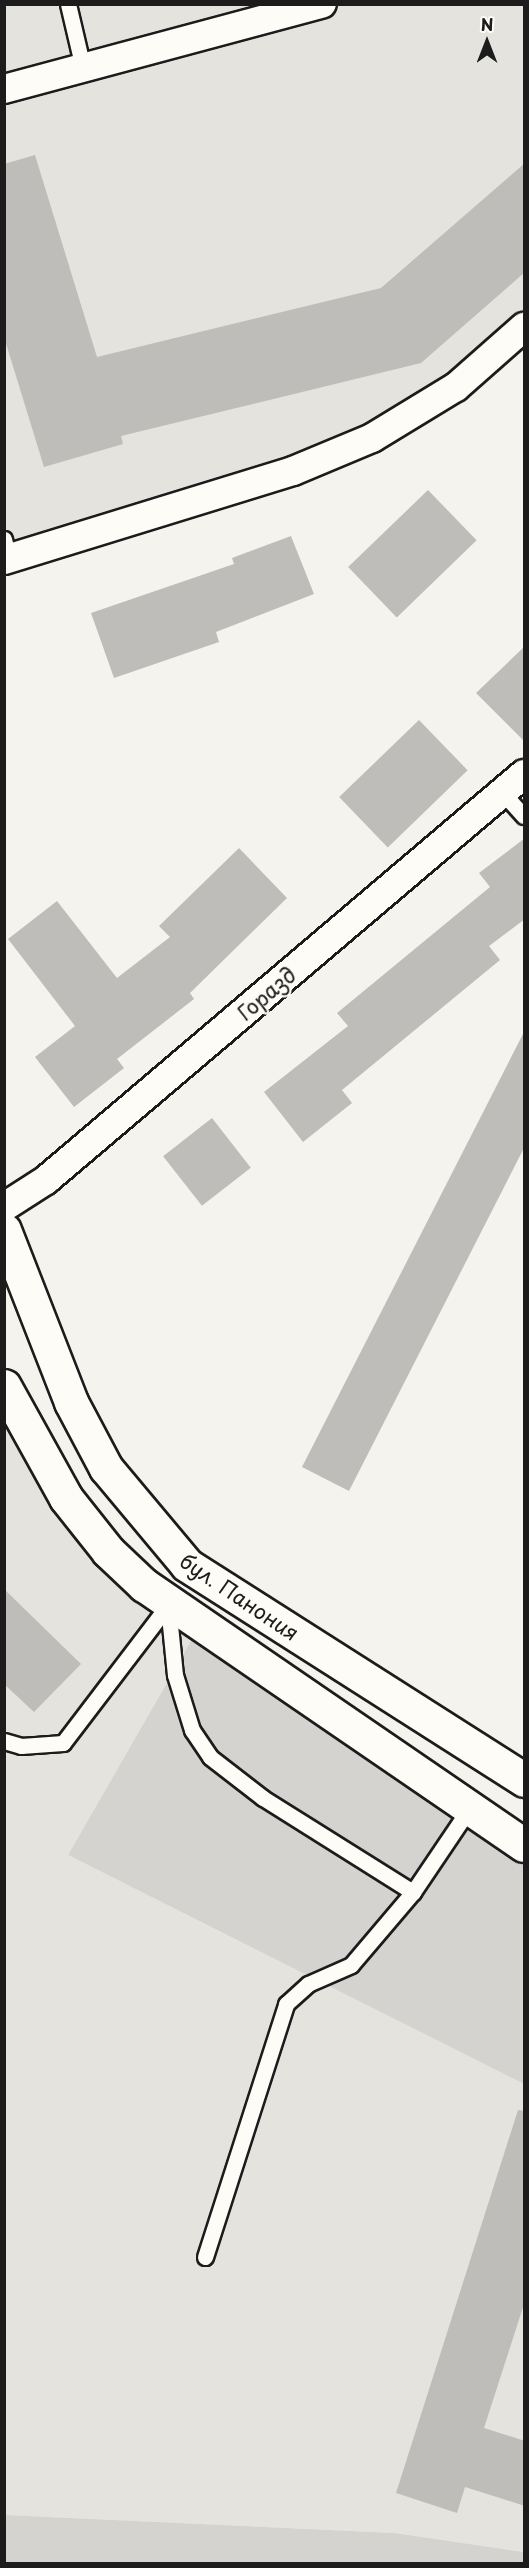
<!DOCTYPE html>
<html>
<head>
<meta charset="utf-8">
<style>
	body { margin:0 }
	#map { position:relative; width:529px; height:2568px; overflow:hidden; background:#f4f3ee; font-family:"Playpen Sans",sans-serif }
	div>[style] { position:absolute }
	.built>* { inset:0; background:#e4e3de }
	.green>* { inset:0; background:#d4d3cf }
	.building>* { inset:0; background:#bebdba; transform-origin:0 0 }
	.roads { filter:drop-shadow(2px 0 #1c1c1c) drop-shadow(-2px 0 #1c1c1c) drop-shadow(0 2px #1c1c1c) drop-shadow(0 -2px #1c1c1c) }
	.lane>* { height:15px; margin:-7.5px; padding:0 7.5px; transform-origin:7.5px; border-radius:7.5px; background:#fdfcf7 }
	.street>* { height:28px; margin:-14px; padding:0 14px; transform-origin:14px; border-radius:14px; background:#fdfcf7 }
	.primary>* { height:33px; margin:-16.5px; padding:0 16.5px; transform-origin:16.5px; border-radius:16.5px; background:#fdfcf7 }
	span { translate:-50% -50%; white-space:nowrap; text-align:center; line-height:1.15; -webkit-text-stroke:4.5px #fdfcf7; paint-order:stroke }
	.street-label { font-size:21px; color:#1c1c1c }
	.frame { position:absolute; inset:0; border:6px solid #1c1c1c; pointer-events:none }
	.north { position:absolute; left:457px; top:12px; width:60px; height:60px; -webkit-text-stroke:4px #fdfcf7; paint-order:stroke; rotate:0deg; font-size:16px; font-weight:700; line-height:24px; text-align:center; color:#1c1c1c }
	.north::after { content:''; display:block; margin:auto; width:21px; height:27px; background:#1c1c1c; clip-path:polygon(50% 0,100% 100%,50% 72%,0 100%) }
</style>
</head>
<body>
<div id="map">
	<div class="built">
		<i style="clip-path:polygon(5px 5px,524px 5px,524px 327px,372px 438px,5px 560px)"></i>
		<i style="clip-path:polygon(4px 1386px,66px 1498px,199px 1627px,68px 1855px,524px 2084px,524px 2552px,395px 2533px,5px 2515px)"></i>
	</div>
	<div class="green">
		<i style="clip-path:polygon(199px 1627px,524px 1845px,524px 2084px,68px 1855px)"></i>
		<i style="clip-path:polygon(5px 2515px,395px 2533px,524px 2552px,524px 2563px,5px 2563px)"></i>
	</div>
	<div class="building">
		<i style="clip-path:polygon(35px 155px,97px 357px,381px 288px,525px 163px,525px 272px,421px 363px,121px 436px,123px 444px,44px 467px,4px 337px,4px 164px)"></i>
		<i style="left:428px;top:490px;width:70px;height:111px;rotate:46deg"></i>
		<i style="clip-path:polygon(291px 536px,314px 594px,216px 632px,219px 642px,114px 678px,91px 613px,234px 564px,232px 558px)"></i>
		<i style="clip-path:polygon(525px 646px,525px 742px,476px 693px)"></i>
		<i style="left:419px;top:720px;width:70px;height:111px;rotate:46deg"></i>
		<i style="clip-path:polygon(525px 838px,525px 919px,489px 946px,500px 960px,342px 1090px,352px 1103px,303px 1142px,264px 1092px,348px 1026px,337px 1013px,490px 887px,479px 873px)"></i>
		<i style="clip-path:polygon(239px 848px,287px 898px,190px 993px,194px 999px,117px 1059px,124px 1068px,74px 1107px,35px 1057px,75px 1026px,8px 939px,57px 901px,117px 978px,170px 937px,159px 926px)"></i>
		<i style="clip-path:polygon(525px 1030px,525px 1146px,349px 1491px,302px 1467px)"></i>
		<i style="left:212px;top:1118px;width:63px;height:62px;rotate:52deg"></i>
		<i style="clip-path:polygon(4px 1589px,81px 1664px,34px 1712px,4px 1684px)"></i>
		<i style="clip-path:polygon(518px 2110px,525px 2111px,525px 2301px,484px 2428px,525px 2441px,525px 2506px,465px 2487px,457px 2513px,396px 2493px)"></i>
	</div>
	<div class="roads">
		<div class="lane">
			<i style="left:68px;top:4px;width:66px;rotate:76.8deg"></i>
			<i style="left:4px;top:539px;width:21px;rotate:76deg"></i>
			<i style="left:503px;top:793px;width:31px;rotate:48deg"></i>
			<i style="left:168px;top:1605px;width:70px;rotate:84.3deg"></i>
			<i style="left:175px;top:1675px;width:58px;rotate:72.8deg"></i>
			<i style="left:192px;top:1730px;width:32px;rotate:56deg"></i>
			<i style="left:210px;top:1757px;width:67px;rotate:37.7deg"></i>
			<i style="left:263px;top:1798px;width:177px;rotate:32.1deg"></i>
			<i style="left:4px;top:1741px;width:18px;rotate:16deg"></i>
			<i style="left:21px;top:1746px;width:42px;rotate:-4.1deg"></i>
			<i style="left:63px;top:1743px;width:173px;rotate:-52.7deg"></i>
			<i style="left:205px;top:2257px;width:266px;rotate:-72.2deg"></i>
			<i style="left:286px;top:2004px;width:30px;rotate:-42deg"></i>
			<i style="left:308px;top:1984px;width:47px;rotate:-23.8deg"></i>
			<i style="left:351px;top:1965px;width:96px;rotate:-49.7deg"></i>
			<i style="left:413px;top:1892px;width:100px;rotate:-56deg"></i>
		</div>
		<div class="street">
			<i style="left:4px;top:89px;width:329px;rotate:-15deg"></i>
			<i style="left:4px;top:560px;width:302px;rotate:-17.1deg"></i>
			<i style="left:293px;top:471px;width:86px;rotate:-22.7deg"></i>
			<i style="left:372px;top:438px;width:98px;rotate:-31.3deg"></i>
			<i style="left:456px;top:387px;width:91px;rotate:-41.4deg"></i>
			<i style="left:4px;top:1207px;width:50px;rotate:-32.7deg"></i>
			<i style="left:46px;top:1180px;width:627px;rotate:-40.34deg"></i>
		</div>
		<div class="primary">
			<i style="left:4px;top:1230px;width:185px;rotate:68.7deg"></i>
			<i style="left:71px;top:1402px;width:75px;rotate:62.1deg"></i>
			<i style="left:106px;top:1468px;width:126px;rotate:50.1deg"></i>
			<i style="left:187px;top:1565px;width:400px;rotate:32.5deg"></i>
			<i style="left:4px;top:1386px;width:128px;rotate:61deg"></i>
			<i style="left:66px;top:1498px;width:68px;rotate:51.6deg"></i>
			<i style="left:108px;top:1551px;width:50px;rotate:43.4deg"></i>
			<i style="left:144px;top:1585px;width:460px;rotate:34.4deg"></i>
		</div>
	</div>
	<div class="street-label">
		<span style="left:266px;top:993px;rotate:-40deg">Горазд</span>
		<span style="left:240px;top:1596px;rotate:34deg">бул. Панония</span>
	</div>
	<div class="frame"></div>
	<div class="north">N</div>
</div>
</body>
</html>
